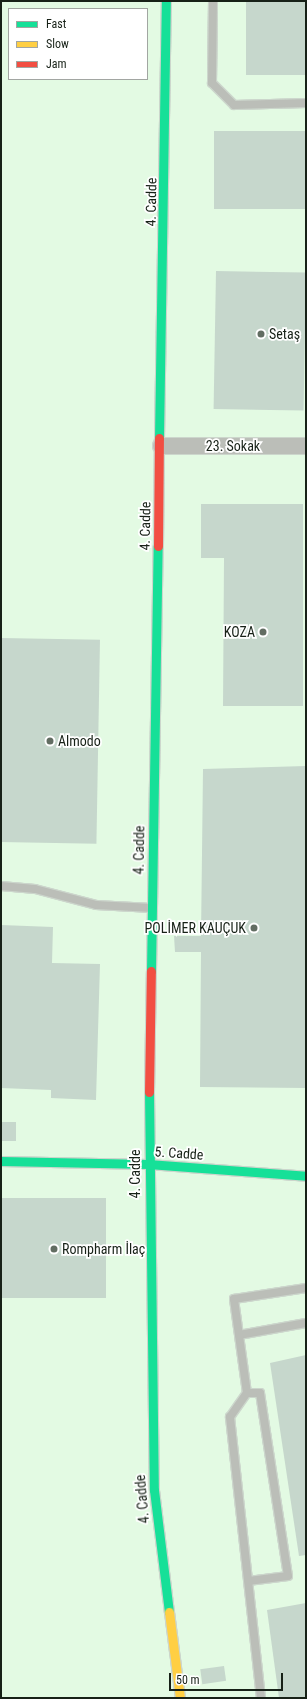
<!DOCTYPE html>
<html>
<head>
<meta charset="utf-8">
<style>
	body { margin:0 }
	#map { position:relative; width:307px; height:1699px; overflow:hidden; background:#eefaee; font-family:"Roboto Condensed",sans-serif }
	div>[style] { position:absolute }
	.built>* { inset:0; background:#e3fae3 }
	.building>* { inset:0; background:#c6d7cc; transform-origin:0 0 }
	.roads { filter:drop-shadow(1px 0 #ccd6cc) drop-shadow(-1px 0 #ccd6cc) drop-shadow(0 1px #ccd6cc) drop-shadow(0 -1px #ccd6cc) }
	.lane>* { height:8px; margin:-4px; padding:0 4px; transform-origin:4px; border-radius:4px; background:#bbbeb8 }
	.street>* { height:16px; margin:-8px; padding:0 8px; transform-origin:8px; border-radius:8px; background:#bbbeb8 }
	.fast>* { height:9px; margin:-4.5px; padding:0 4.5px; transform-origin:4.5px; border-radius:4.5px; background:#16e098 }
	.slow>* { height:9px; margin:-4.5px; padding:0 4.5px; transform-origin:4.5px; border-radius:4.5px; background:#ffcf43 }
	.jam>* { height:9px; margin:-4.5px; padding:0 4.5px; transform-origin:4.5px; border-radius:4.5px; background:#f24e42 }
	.dots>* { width:11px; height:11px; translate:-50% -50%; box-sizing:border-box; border:2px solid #fff; border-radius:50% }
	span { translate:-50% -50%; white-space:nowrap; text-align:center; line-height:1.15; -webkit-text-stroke:3.5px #fff; paint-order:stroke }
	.street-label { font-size:14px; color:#172117 }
	.poi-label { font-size:14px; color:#172117 }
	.left { translate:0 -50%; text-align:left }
	.right { translate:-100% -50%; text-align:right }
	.frame { position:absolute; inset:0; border:2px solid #172117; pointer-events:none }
	.legend { position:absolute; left:8px; top:8px; width:140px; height:72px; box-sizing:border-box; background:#fff; border:1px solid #a2a6a2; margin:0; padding:5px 7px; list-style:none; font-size:12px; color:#172117 }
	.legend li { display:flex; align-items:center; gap:8px; height:20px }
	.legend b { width:20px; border:1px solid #a2a6a2 }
	.scale { position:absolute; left:169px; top:1673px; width:114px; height:18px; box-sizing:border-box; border:2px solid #172117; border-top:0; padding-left:5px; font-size:12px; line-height:14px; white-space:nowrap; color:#172117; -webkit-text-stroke:3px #fff; paint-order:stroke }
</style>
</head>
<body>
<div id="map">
	<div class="built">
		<i style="clip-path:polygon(evenodd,1px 1px,306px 1px,306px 1698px,1px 1698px,1px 1px,9px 9px,147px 9px,147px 79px,9px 79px,9px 9px)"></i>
	</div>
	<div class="building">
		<i style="left:246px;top:1px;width:60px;height:74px"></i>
		<i style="left:306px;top:131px;width:78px;height:92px;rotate:90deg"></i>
		<i style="left:216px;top:271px;width:90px;height:138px;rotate:1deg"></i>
		<i style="clip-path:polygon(201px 504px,303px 504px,303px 706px,223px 706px,224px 558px,201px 558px)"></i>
		<i style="left:1px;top:638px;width:99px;height:204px;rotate:1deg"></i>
		<i style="clip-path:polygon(306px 766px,306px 1088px,200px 1087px,201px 952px,175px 952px,174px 936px,201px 936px,203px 769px)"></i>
		<i style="clip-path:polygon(1px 925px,53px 927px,52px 963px,100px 964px,96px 1100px,51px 1098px,51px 1090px,1px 1088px)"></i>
		<i style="left:1px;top:1122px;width:15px;height:19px"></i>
		<i style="left:106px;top:1198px;width:100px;height:105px;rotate:90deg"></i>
		<i style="clip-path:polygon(306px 1355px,306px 1555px,299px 1556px,270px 1363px)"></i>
		<i style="clip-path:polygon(306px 1603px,306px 1698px,279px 1698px,267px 1610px)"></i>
		<i style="left:224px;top:1666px;width:15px;height:24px;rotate:82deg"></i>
	</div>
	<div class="roads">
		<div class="lane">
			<i style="left:213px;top:1px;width:82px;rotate:90.7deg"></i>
			<i style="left:212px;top:83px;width:31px;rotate:45deg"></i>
			<i style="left:234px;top:105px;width:72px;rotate:-1.6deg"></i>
			<i style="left:1px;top:886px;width:34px;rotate:5deg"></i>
			<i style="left:35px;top:889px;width:63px;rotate:14.7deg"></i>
			<i style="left:96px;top:905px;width:56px;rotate:3.1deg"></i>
			<i style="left:239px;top:1335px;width:68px;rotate:-10.2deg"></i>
			<i style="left:247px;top:1393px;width:13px"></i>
			<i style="left:260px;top:1393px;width:185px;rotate:81.3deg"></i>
			<i style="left:288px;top:1576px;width:40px;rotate:172.9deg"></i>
			<i style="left:261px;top:1698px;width:283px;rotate:-96.3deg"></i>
			<i style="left:230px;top:1417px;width:29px;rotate:-55deg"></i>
			<i style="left:247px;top:1393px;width:95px;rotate:-97.9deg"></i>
			<i style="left:234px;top:1299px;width:73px;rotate:-8.7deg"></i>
		</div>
		<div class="street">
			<i style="left:161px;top:446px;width:145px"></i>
		</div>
		<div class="fast">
			<i style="left:159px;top:438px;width:437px;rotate:-89.1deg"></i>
			<i style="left:151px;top:971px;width:425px;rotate:-89.1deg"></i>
			<i style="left:149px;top:1092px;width:398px;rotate:89.3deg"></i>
			<i style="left:154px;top:1490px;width:123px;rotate:83deg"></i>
			<i style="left:1px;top:1161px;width:147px;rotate:1.2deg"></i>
			<i style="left:148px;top:1164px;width:158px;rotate:4.3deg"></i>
		</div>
		<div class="slow">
			<i style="left:169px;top:1612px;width:87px;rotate:82.7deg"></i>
		</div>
		<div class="jam">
			<i style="left:158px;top:546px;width:108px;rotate:-89.5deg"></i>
			<i style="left:149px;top:1092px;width:121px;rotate:-89.1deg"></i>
		</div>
	</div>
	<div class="dots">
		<i style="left:261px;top:334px;background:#626d62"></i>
		<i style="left:263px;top:632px;background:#626d62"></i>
		<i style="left:50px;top:741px;background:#626d62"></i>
		<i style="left:254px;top:928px;background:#626d62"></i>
		<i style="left:54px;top:1249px;background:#626d62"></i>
	</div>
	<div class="street-label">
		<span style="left:151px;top:202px;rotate:-89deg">4. Cadde</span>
		<span style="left:233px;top:446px">23. Sokak</span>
		<span style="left:145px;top:526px;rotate:-89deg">4. Cadde</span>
		<span style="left:139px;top:850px;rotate:-89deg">4. Cadde</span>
		<span style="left:179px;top:1153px;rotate:4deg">5. Cadde</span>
		<span style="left:135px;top:1174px;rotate:-90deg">4. Cadde</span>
		<span style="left:142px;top:1499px;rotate:-95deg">4. Cadde</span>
	</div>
	<div class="poi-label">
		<span class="left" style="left:269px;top:334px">Setaş</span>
		<span class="right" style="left:255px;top:632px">KOZA</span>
		<span class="left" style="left:58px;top:741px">Almodo</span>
		<span class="right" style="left:246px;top:928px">POLİMER KAUÇUK</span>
		<span class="left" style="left:62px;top:1249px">Rompharm İlaç</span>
	</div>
	<div class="frame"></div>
	<ul class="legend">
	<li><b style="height:5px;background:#16e098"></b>Fast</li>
	<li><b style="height:5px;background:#ffcf43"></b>Slow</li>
	<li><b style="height:5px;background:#f24e42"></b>Jam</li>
	</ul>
	<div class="scale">50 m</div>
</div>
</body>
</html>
